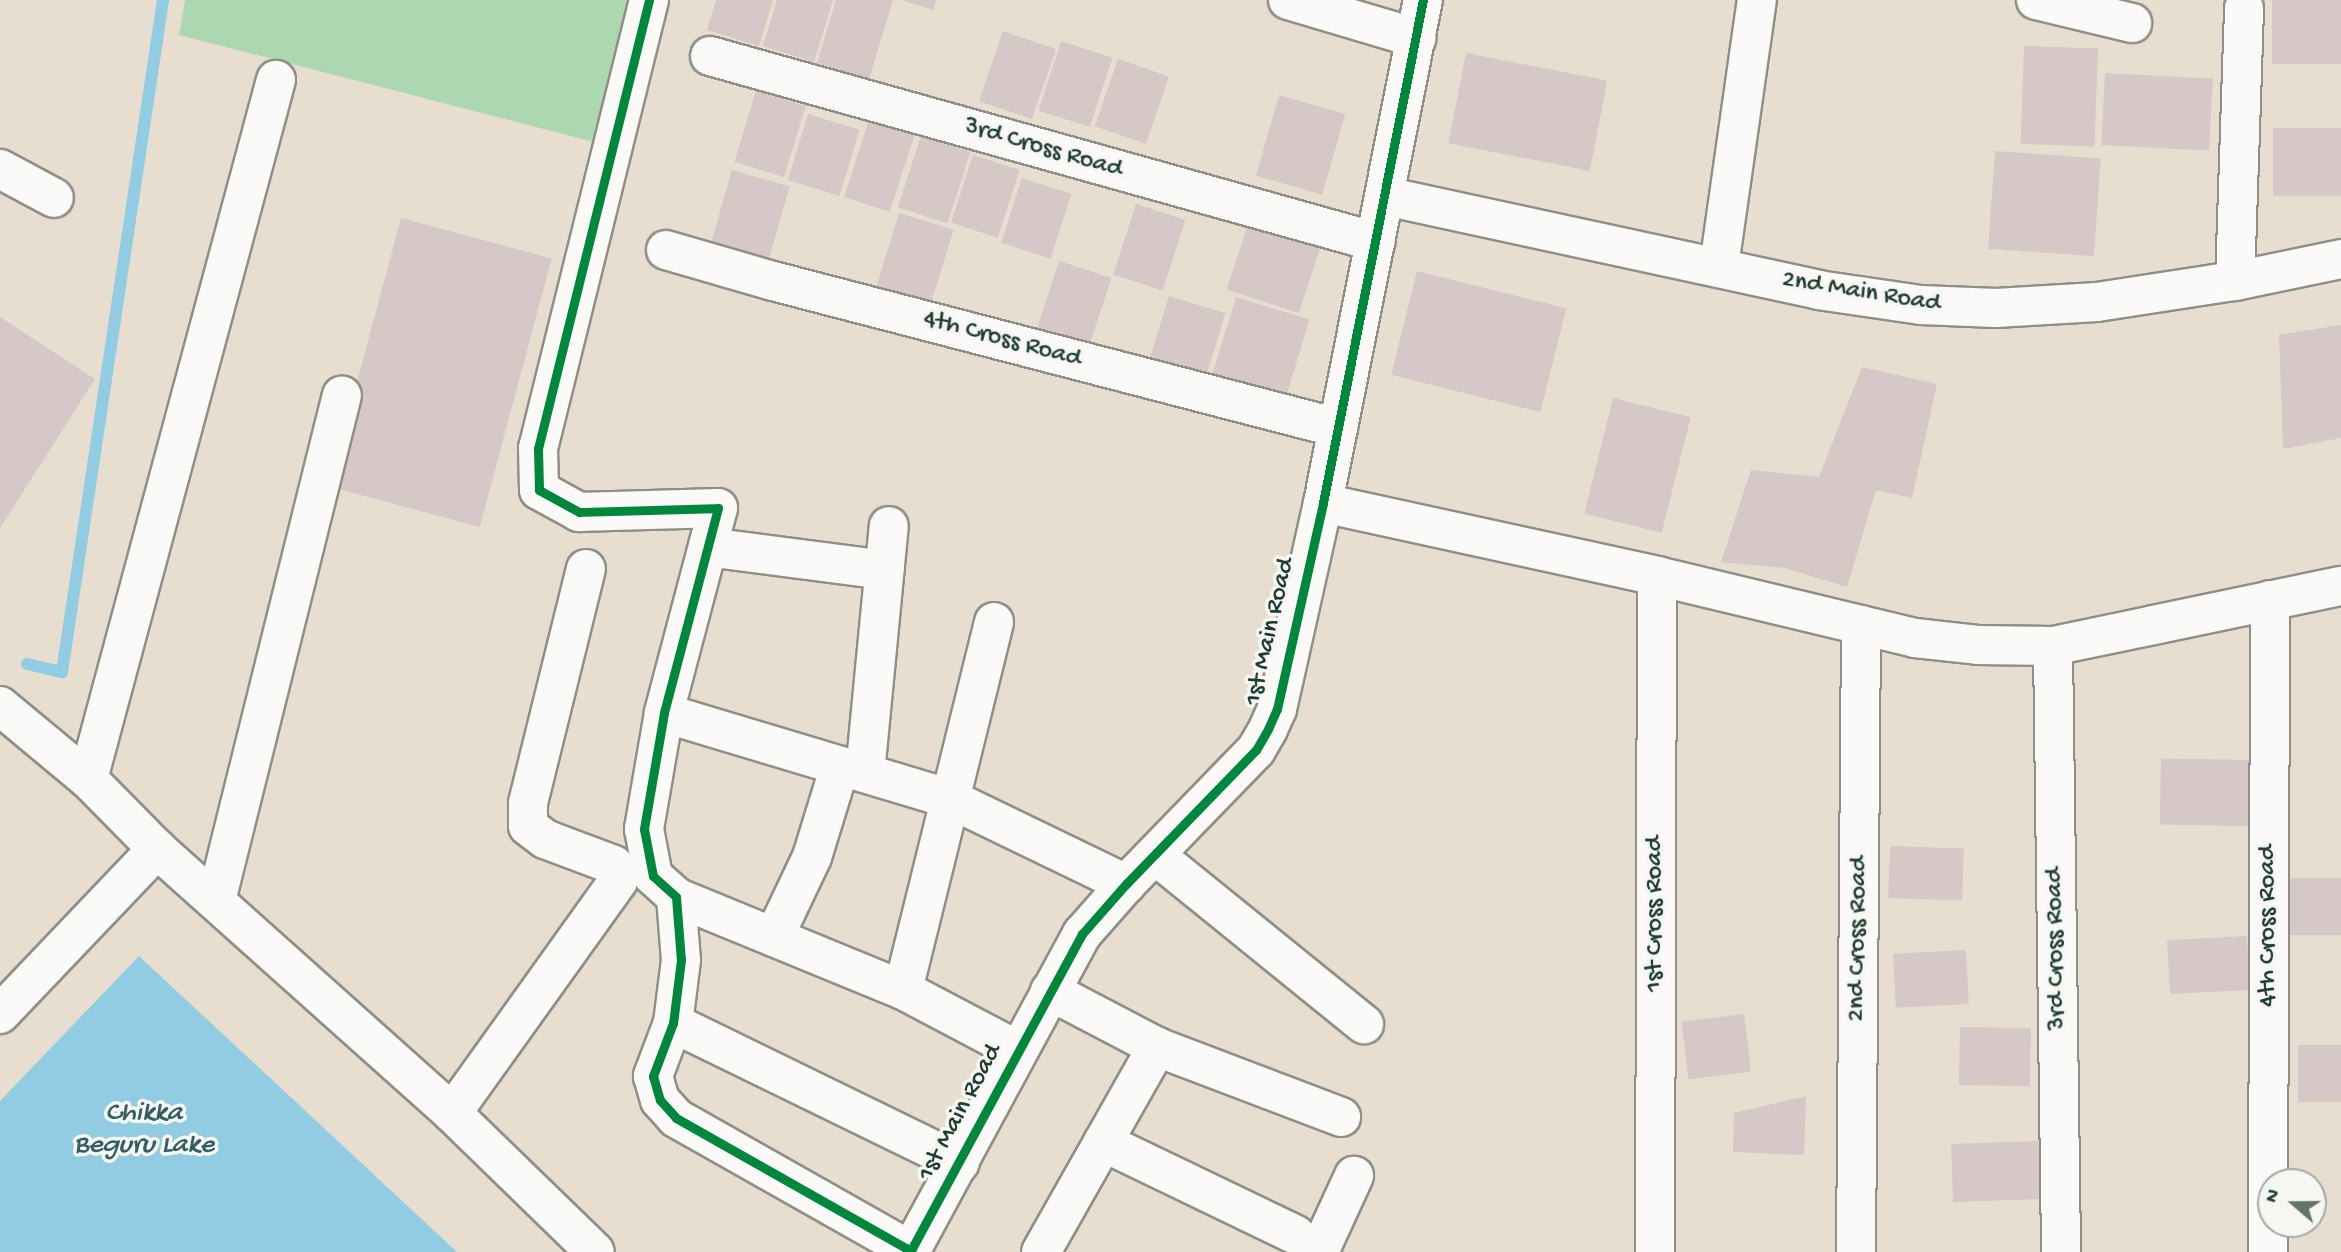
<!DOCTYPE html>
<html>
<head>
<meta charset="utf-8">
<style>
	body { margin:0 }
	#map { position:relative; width:2341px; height:1252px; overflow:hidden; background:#e7ded0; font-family:"Gochi Hand",sans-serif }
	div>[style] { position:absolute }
	.green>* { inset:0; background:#add7b0 }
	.water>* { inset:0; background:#92cce2 }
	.stream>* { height:12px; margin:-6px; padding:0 6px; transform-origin:6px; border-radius:6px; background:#92cce2 }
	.building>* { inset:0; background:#d5c8c6; transform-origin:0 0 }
	.roads { filter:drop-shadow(2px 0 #8e8f86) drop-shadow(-2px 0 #8e8f86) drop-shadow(0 2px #8e8f86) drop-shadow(0 -2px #8e8f86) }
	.minor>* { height:38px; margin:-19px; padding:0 19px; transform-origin:19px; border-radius:19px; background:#fbfaf8 }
	.cycleway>* { height:9px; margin:-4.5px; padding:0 4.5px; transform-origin:4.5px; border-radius:4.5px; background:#00873e }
	span { translate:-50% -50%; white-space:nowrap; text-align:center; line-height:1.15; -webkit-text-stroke:7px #f6f6f2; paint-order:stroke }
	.street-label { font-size:26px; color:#1f3d34 }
	.water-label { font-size:28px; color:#325f62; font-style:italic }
	.north { position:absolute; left:2257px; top:1168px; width:70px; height:70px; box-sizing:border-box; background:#f6f6f2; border:2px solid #a0aca6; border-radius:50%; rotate:290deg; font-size:19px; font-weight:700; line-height:28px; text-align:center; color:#1f3d34 }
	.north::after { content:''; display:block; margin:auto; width:24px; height:32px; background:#65756b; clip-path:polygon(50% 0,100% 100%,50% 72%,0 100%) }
</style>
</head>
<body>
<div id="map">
	<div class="green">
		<i style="clip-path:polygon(185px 0,628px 0,594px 142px,179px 35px)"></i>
	</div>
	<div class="water">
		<i style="clip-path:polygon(139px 956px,457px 1252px,0 1252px,0 1101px)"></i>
	</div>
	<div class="stream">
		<i style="left:27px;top:664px;width:36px;rotate:13deg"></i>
		<i style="left:62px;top:672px;width:680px;rotate:-81.45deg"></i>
	</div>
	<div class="building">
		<i style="clip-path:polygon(716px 0,773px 0,759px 46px,707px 30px)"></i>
		<i style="clip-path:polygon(777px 0,833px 0,814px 62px,763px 46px)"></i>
		<i style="clip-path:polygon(836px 0,893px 0,869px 79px,817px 63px)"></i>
		<i style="clip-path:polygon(901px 0,936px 0,933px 10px)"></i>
		<i style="left:2272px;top:0;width:69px;height:64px"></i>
		<i style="left:1003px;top:31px;width:56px;height:74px;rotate:19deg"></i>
		<i style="left:1061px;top:41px;width:54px;height:73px;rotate:18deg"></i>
		<i style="left:2024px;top:46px;width:74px;height:98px;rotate:2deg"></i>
		<i style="left:1466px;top:53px;width:144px;height:92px;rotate:11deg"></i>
		<i style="left:1118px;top:59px;width:54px;height:71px;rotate:19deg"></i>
		<i style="left:2105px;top:73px;width:108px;height:72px;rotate:3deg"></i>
		<i style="left:756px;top:91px;width:52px;height:74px;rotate:17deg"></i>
		<i style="left:1279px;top:95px;width:69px;height:84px;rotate:16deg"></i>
		<i style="left:808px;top:114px;width:54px;height:69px;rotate:17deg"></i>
		<i style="left:870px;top:117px;width:48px;height:84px;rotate:18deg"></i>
		<i style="left:2341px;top:128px;width:68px;height:68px;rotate:90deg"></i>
		<i style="left:921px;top:136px;width:52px;height:75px;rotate:18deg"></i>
		<i style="left:1995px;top:151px;width:106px;height:98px;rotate:4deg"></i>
		<i style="left:973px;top:155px;width:49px;height:71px;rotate:18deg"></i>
		<i style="left:732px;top:170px;width:60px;height:75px;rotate:16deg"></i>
		<i style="left:1022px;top:178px;width:52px;height:68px;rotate:18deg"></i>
		<i style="left:1136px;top:204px;width:52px;height:74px;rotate:18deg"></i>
		<i style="left:899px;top:213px;width:57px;height:77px;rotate:17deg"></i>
		<i style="left:401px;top:218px;width:156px;height:278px;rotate:15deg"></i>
		<i style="left:1248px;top:224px;width:76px;height:69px;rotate:18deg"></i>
		<i style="left:1059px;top:261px;width:55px;height:76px;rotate:18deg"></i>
		<i style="left:1417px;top:271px;width:154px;height:107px;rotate:14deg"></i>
		<i style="left:1169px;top:296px;width:59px;height:66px;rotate:17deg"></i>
		<i style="left:1236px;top:297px;width:77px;height:85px;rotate:17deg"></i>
		<i style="clip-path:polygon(0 317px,95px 379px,0 528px)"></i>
		<i style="clip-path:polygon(2341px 325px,2341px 438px,2283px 449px,2279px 335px)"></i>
		<i style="clip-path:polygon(1862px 367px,1937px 384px,1912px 498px,1876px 490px,1847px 587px,1785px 568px,1721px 562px,1751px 470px,1819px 477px)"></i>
		<i style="left:1613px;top:398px;width:80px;height:119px;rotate:14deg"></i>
		<i style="left:2253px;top:760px;width:66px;height:92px;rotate:91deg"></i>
		<i style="left:1890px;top:846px;width:74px;height:52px;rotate:2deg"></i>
		<i style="left:2341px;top:878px;width:57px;height:61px;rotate:90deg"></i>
		<i style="left:2247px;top:936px;width:54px;height:80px;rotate:87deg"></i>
		<i style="left:1966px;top:950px;width:54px;height:73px;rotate:87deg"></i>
		<i style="left:1744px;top:1014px;width:58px;height:63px;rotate:83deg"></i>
		<i style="left:1960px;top:1027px;width:71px;height:58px;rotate:1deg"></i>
		<i style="left:2341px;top:1045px;width:57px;height:43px;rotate:90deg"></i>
		<i style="clip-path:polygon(1806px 1096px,1804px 1155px,1733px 1152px,1734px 1113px)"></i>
		<i style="left:2040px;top:1141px;width:58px;height:89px;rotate:88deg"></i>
	</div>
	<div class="roads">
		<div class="minor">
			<i style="left:649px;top:0;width:462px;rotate:103.9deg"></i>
			<i style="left:538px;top:448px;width:42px;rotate:88.6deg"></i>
			<i style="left:539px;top:490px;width:46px;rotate:28.8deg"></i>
			<i style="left:579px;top:512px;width:139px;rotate:-1.6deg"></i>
			<i style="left:718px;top:508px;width:212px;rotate:104.8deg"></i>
			<i style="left:664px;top:713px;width:118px;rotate:99.8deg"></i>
			<i style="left:644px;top:829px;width:48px;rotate:79.2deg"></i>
			<i style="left:653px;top:876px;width:31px;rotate:42deg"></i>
			<i style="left:676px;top:897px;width:63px;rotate:85.5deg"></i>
			<i style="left:681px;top:960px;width:64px;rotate:97.2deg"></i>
			<i style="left:673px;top:1023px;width:57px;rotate:110.7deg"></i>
			<i style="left:653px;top:1076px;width:25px;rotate:74deg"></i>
			<i style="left:660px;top:1100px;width:24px;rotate:48deg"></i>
			<i style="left:676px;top:1118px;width:270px;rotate:29.5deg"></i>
			<i style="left:1288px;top:0;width:134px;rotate:16.5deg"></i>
			<i style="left:2036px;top:0;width:99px;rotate:13.5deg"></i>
			<i style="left:710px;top:56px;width:691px;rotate:15.6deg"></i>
			<i style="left:0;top:169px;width:61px;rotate:28.2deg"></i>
			<i style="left:1385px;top:196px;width:443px;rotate:12.2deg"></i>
			<i style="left:1818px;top:290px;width:104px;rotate:8.3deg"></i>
			<i style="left:1921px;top:305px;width:75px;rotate:2.3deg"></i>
			<i style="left:1996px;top:308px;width:101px;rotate:-3.4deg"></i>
			<i style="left:2097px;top:302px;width:140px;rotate:-8.7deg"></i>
			<i style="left:2235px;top:281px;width:108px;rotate:-11.7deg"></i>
			<i style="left:666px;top:250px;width:111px;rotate:16.2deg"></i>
			<i style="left:773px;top:281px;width:584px;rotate:14.58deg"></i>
			<i style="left:1719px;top:266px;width:269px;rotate:-81.9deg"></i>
			<i style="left:2235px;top:281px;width:273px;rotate:-88.1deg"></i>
			<i style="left:1323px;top:503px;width:342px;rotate:12.3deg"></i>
			<i style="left:1657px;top:576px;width:265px;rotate:13.5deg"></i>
			<i style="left:1915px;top:638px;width:63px;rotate:6.3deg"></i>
			<i style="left:1978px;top:645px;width:75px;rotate:0.8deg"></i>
			<i style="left:2053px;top:646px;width:294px;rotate:-11.8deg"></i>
			<i style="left:708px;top:547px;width:178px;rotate:7.4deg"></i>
			<i style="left:2053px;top:646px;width:606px;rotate:89.24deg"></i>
			<i style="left:0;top:706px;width:114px;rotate:39.7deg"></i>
			<i style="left:88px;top:779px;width:98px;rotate:45.4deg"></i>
			<i style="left:157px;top:849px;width:396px;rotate:41.8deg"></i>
			<i style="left:452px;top:1113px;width:199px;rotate:44.2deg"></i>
			<i style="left:664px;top:713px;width:296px;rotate:16.7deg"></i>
			<i style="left:948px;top:798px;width:198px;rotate:25.8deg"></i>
			<i style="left:865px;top:773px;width:248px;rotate:-84.5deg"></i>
			<i style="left:88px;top:779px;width:724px;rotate:-74.95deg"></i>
			<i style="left:1155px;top:855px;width:269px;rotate:39deg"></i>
			<i style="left:676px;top:897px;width:245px;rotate:22.3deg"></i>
			<i style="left:903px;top:990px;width:129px;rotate:27.8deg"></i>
			<i style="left:216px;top:901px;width:521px;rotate:-76.02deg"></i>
			<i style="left:774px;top:937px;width:89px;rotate:-64.6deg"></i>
			<i style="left:812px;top:857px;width:95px;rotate:-72.9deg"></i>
			<i style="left:903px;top:990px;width:379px;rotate:-76.1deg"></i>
			<i style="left:1050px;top:991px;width:121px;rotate:27.6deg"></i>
			<i style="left:1157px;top:1047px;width:197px;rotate:20.8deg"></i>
			<i style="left:0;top:1014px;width:228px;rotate:-46.4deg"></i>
			<i style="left:673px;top:1023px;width:319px;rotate:26deg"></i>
			<i style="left:452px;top:1113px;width:285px;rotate:-54.4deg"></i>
			<i style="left:618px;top:881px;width:16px;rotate:-104deg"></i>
			<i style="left:614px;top:865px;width:74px;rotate:-159.4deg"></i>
			<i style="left:545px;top:839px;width:21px;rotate:-143deg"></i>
			<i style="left:528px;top:826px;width:23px;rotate:-90deg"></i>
			<i style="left:528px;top:803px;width:241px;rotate:-76.1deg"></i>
			<i style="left:1103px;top:1142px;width:214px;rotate:25.7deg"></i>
			<i style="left:910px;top:1252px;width:362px;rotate:-61.6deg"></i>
			<i style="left:1082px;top:934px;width:67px;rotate:-48.7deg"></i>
			<i style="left:1126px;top:884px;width:187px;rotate:-45.9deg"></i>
			<i style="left:1256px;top:750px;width:24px;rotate:-60deg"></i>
			<i style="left:1268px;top:729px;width:22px;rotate:-66deg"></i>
			<i style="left:1277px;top:709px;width:211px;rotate:-77.4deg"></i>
			<i style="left:1323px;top:503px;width:513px;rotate:-78.76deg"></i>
			<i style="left:1041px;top:1252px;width:236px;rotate:-60.5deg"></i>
			<i style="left:1319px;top:1252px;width:84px;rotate:-65.3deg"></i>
			<i style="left:1655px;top:1252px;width:676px;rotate:-89.83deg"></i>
			<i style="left:1856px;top:1252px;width:627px;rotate:-89.54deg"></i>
			<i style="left:2268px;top:1252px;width:652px;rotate:-89.82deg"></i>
		</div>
	</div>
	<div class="cycleway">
		<i style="left:649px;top:0;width:462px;rotate:103.9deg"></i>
		<i style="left:538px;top:448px;width:42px;rotate:88.6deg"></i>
		<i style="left:539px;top:490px;width:46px;rotate:28.8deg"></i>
		<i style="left:579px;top:512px;width:139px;rotate:-1.6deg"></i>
		<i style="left:718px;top:508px;width:212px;rotate:104.8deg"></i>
		<i style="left:664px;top:713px;width:118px;rotate:99.8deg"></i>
		<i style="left:644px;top:829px;width:48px;rotate:79.2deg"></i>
		<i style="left:653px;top:876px;width:31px;rotate:42deg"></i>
		<i style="left:676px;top:897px;width:63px;rotate:85.5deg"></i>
		<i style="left:681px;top:960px;width:64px;rotate:97.2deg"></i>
		<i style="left:673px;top:1023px;width:57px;rotate:110.7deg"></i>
		<i style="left:653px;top:1076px;width:25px;rotate:74deg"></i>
		<i style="left:660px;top:1100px;width:24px;rotate:48deg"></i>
		<i style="left:676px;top:1118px;width:270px;rotate:29.5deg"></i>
		<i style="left:910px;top:1252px;width:362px;rotate:-61.6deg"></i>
		<i style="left:1082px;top:934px;width:67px;rotate:-48.7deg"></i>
		<i style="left:1126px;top:884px;width:187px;rotate:-45.9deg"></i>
		<i style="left:1256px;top:750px;width:24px;rotate:-60deg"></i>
		<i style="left:1268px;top:729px;width:22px;rotate:-66deg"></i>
		<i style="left:1277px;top:709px;width:211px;rotate:-77.4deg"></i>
		<i style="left:1323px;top:503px;width:513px;rotate:-78.76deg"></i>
	</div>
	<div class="street-label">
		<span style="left:1043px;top:149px;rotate:16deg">3rd Cross Road</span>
		<span style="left:1861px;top:293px;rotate:9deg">2nd Main Road</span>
		<span style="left:1002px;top:340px;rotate:15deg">4th Cross Road</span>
		<span style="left:1271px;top:632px;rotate:-77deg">1st Main Road</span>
		<span style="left:1656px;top:914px;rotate:-90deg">1st Cross Road</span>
		<span style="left:2269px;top:926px;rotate:-90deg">4th Cross Road</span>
		<span style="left:1859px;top:939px;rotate:-89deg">2nd Cross Road</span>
		<span style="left:2057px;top:949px;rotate:-91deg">3rd Cross Road</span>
		<span style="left:961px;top:1113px;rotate:-62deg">1st Main Road</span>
	</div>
	<div class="water-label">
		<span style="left:144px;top:1130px">Chikka<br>Beguru Lake</span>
	</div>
	<div class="north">N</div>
</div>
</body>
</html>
